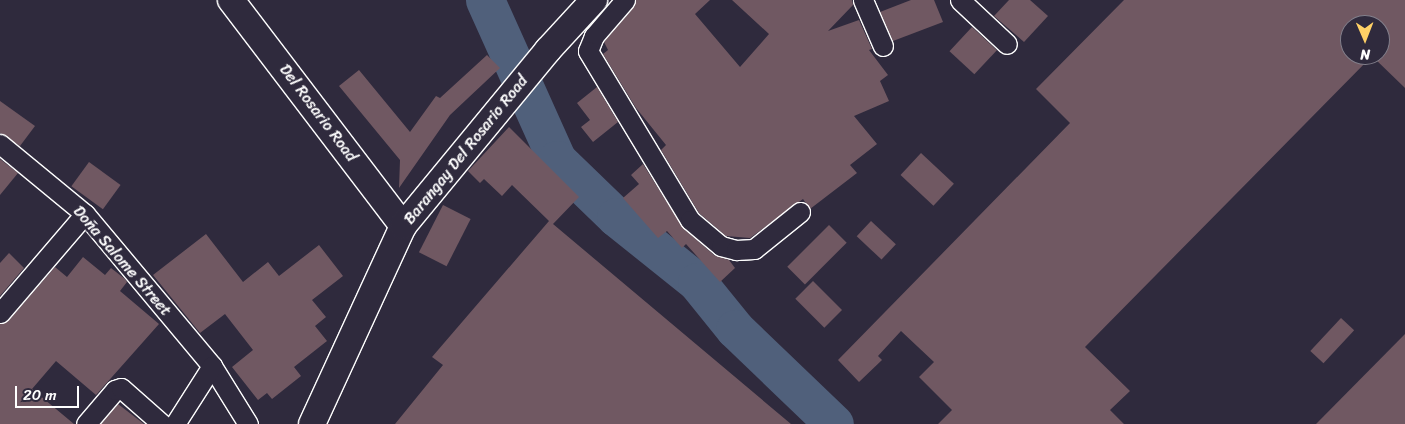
<!DOCTYPE html>
<html>
<head>
<meta charset="utf-8">
<style>
	body { margin:0 }
	#map { position:relative; width:1405px; height:424px; overflow:hidden; background:#2f2a3d; font-family:Sriracha,sans-serif }
	div>[style] { position:absolute }
	.river>* { height:39px; margin:-19.5px; padding:0 19.5px; transform-origin:19.5px; border-radius:19.5px; background:#50607b }
	.building>* { inset:0; background:#705862; transform-origin:0 0 }
	.roads { filter:drop-shadow(1px 0 #fff) drop-shadow(-1px 0 #fff) drop-shadow(0 1px #fff) drop-shadow(0 -1px #fff) }
	.street>* { height:19px; margin:-9.5px; padding:0 9.5px; transform-origin:9.5px; border-radius:9.5px; background:#2f2a3d }
	.secondary>* { height:26px; margin:-13px; padding:0 13px; transform-origin:13px; border-radius:13px; background:#2f2a3d }
	span { translate:-50% -50%; white-space:nowrap; text-align:center; line-height:1.15; -webkit-text-stroke:5px #2f2a3d; paint-order:stroke }
	.street-label { font-size:16px; color:#fff }
	.north { position:absolute; left:1340px; top:15px; width:50px; height:50px; box-sizing:border-box; background:#2f2a3d; border:1px solid #827f8b; border-radius:50%; rotate:179deg; font-size:14px; font-weight:700; line-height:20px; text-align:center; color:#fff }
	.north::after { content:''; display:block; margin:auto; width:18px; height:22px; background:#ffd166; clip-path:polygon(50% 0,100% 100%,50% 72%,0 100%) }
	.scale { position:absolute; left:15px; top:386px; width:64px; height:22px; box-sizing:border-box; border:2px solid #fff; border-top:0; padding-left:6px; font-size:15px; line-height:18px; white-space:nowrap; color:#fff; -webkit-text-stroke:4px #2f2a3d; paint-order:stroke }
</style>
</head>
<body>
<div id="map">
	<div class="river">
		<i style="left:485px;top:0;width:175px;rotate:65.8deg"></i>
		<i style="left:557px;top:160px;width:82px;rotate:44deg"></i>
		<i style="left:616px;top:217px;width:104px;rotate:38.7deg"></i>
		<i style="left:697px;top:282px;width:60px;rotate:51deg"></i>
		<i style="left:735px;top:329px;width:137px;rotate:43.8deg"></i>
	</div>
	<div class="building">
		<i style="clip-path:polygon(636px 0,710px 0,695px 14px,740px 67px,769px 34px,732px 0,852px 0,853px 5px,828px 31px,859px 20px,872px 49px,869px 50px,888px 75px,880px 81px,889px 101px,854px 116px,877px 144px,850px 165px,857px 173px,810px 209px,803px 199px,750px 238px,726px 236px,699px 213px,661px 150px,666px 145px,636px 108px,603px 54px,608px 50px,604px 42px,634px 7px)"></i>
		<i style="clip-path:polygon(911px 0,934px 0,943px 22px,893px 41px,880px 12px)"></i>
		<i style="clip-path:polygon(1009px 0,1030px 0,1048px 16px,1024px 42px,994px 16px)"></i>
		<i style="clip-path:polygon(evenodd,1124px 0,1405px 0,1405px 88px,1372px 56px,1085px 347px,1130px 391px,1110px 410px,1124px 424px,938px 424px,952px 410px,919px 377px,934px 362px,901px 331px,878px 356px,882px 360px,859px 382px,838px 360px,1070px 123px,1036px 89px,1124px 0,1350px 25px,1380px 25px,1380px 55px,1350px 55px,1350px 25px)"></i>
		<i style="left:972px;top:27px;width:34px;height:33px;rotate:43deg"></i>
		<i style="clip-path:polygon(487px 55px,500px 68px,450px 115px,399px 188px,400px 160px,339px 86px,359px 70px,410px 132px,436px 96px,440px 98px)"></i>
		<i style="clip-path:polygon(597px 87px,618px 122px,593px 142px,581px 127px,590px 120px,577px 103px)"></i>
		<i style="clip-path:polygon(0 101px,35px 126px,20px 146px,0 133px)"></i>
		<i style="clip-path:polygon(509px 127px,579px 197px,553px 224px,791px 424px,395px 424px,443px 365px,432px 357px,549px 221px,512px 185px,502px 196px,484px 179px,480px 183px,468px 171px)"></i>
		<i style="left:921px;top:153px;width:45px;height:30px;rotate:43deg"></i>
		<i style="clip-path:polygon(0 159px,18px 173px,0 195px)"></i>
		<i style="left:89px;top:162px;width:39px;height:30px;rotate:36deg"></i>
		<i style="clip-path:polygon(643px 164px,683px 228px,714px 255px,729px 260px,735px 268px,720px 282px,686px 244px,682px 248px,667px 231px,658px 238px,623px 198px,639px 184px,631px 175px)"></i>
		<i style="left:443px;top:205px;width:31px;height:53px;rotate:27deg"></i>
		<i style="left:871px;top:221px;width:34px;height:21px;rotate:43deg"></i>
		<i style="left:829px;top:225px;width:25px;height:59px;rotate:45deg"></i>
		<i style="clip-path:polygon(206px 234px,243px 282px,268px 262px,279px 276px,319px 245px,343px 276px,312px 300px,326px 317px,315px 326px,327px 341px,294px 367px,301px 376px,272px 399px,267px 393px,258px 400px,232px 367px,253px 350px,225px 314px,200px 333px,153px 275px)"></i>
		<i style="clip-path:polygon(9px 253px,24px 268px,0 296px,0 263px)"></i>
		<i style="clip-path:polygon(83px 257px,105px 275px,111px 268px,125px 279px,127px 282px,120px 291px,159px 324px,96px 395px,56px 361px,32px 389px,74px 424px,0 424px,0 324px,9px 320px,55px 267px,67px 277px)"></i>
		<i style="left:813px;top:281px;width:41px;height:25px;rotate:45deg"></i>
		<i style="left:1341px;top:318px;width:18px;height:45px;rotate:43deg"></i>
		<i style="clip-path:polygon(1405px 334px,1405px 424px,1316px 424px)"></i>
		<i style="clip-path:polygon(118px 404px,144px 424px,101px 424px)"></i>
	</div>
	<div class="roads">
		<div class="street">
			<i style="left:625px;top:0;width:48px;rotate:130.7deg"></i>
			<i style="left:594px;top:36px;width:16px;rotate:112deg"></i>
			<i style="left:588px;top:51px;width:197px;rotate:58.9deg"></i>
			<i style="left:690px;top:220px;width:40px;rotate:40deg"></i>
			<i style="left:721px;top:246px;width:16px;rotate:15deg"></i>
			<i style="left:736px;top:250px;width:18px;rotate:-3deg"></i>
			<i style="left:754px;top:249px;width:59px;rotate:-38.8deg"></i>
			<i style="left:863px;top:0;width:50px;rotate:66.5deg"></i>
			<i style="left:960px;top:0;width:64px;rotate:43.1deg"></i>
			<i style="left:0;top:144px;width:110px;rotate:39.5deg"></i>
			<i style="left:85px;top:214px;width:198px;rotate:50.1deg"></i>
			<i style="left:212px;top:366px;width:68px;rotate:58.2deg"></i>
			<i style="left:0;top:313px;width:130px;rotate:-49.4deg"></i>
			<i style="left:86px;top:424px;width:45px;rotate:-49.5deg"></i>
			<i style="left:115px;top:390px;width:6px;rotate:-18deg"></i>
			<i style="left:121px;top:388px;width:55px;rotate:41.3deg"></i>
			<i style="left:175px;top:424px;width:69px;rotate:-57.5deg"></i>
		</div>
		<div class="secondary">
			<i style="left:231px;top:0;width:284px;rotate:52.7deg"></i>
			<i style="left:312px;top:424px;width:218px;rotate:-65.3deg"></i>
			<i style="left:403px;top:226px;width:228px;rotate:-50.5deg"></i>
			<i style="left:548px;top:50px;width:68px;rotate:-47.4deg"></i>
		</div>
	</div>
	<div class="street-label">
		<span style="left:318px;top:113px;rotate:53deg">Del Rosario Road</span>
		<span style="left:466px;top:150px;rotate:-51deg">Barangay Del Rosario Road</span>
		<span style="left:122px;top:261px;rotate:49deg">Doña Salome Street</span>
	</div>
	<div class="north">N</div>
	<div class="scale">20 m</div>
</div>
</body>
</html>
